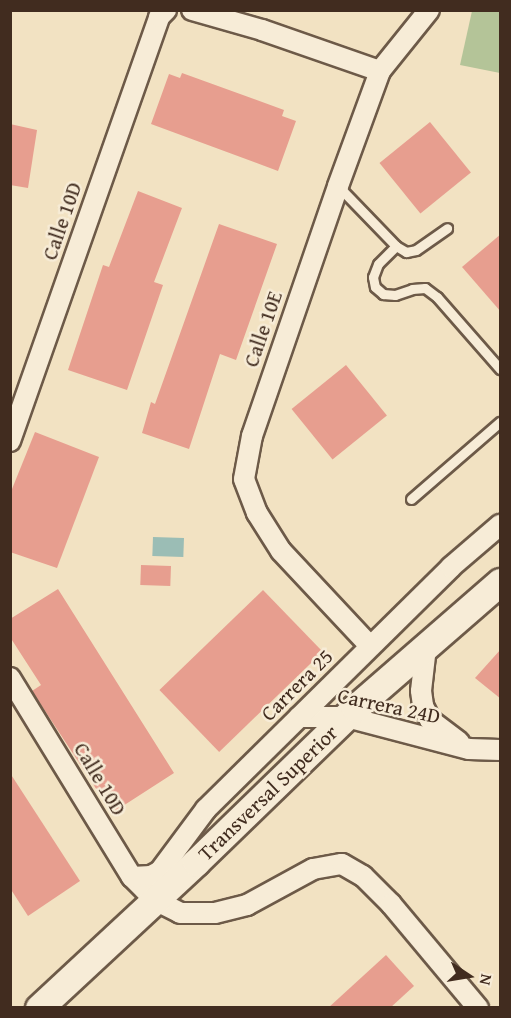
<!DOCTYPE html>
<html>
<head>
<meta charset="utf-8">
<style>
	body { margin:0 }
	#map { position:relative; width:511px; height:1018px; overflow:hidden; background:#f2e2c2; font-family:"Gentium Book Plus",serif }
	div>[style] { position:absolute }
	.green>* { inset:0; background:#b4c498 }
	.water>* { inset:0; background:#9bbdb5; transform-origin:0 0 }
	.building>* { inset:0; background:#e79e8f; transform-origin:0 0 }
	.roads { filter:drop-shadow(2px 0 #6d5a48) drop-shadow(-2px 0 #6d5a48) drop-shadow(0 2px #6d5a48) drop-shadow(0 -2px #6d5a48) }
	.service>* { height:9px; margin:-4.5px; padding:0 4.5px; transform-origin:4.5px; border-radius:4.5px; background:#f7ecd7 }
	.minor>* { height:20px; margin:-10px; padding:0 10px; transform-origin:10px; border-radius:10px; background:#f7ecd7 }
	.secondary>* { height:27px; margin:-13.5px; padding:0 13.5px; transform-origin:13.5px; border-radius:13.5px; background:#f7ecd7 }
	span { translate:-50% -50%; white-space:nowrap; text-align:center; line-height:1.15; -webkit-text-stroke:5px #f7ecd7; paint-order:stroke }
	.street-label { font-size:21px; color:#412c1f }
	.frame { position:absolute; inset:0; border:12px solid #412c1f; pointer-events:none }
	.north { position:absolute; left:439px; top:946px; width:60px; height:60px; -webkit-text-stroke:4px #f7ecd7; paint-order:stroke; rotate:102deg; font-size:16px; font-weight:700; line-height:24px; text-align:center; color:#412c1f }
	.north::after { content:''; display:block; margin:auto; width:21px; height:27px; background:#412c1f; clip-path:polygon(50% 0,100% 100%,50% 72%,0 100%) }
</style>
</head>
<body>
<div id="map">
	<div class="green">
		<i style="clip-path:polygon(472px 11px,500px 11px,500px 73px,460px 65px)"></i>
	</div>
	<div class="water">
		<i style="left:153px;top:537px;width:31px;height:19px;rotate:2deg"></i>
	</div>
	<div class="building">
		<i style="clip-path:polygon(182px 73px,284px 110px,282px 116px,296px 121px,278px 171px,151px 124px,169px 74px,180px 78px)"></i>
		<i style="left:430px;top:122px;width:65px;height:65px;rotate:51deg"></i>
		<i style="clip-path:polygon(10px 124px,37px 130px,28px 188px,10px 185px)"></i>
		<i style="clip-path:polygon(138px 191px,182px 208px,154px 282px,163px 285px,127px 390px,68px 370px,103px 265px,109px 267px)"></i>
		<i style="clip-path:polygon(219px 224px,277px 244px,236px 360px,220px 354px,189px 449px,142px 433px,151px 402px,155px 404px)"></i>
		<i style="clip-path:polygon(501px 234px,501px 312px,462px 267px)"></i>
		<i style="left:346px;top:365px;width:65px;height:70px;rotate:51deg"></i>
		<i style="clip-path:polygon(35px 432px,99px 457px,57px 568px,10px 552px,10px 494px)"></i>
		<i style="left:141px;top:565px;width:30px;height:20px;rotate:2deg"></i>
		<i style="clip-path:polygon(58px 589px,174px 773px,112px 813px,32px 691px,41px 685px,10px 637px,10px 619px)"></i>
		<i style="left:263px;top:590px;width:86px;height:144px;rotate:46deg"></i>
		<i style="clip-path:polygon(501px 649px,501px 699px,475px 678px)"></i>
		<i style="clip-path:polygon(10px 773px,80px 881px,28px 916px,10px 888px)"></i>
		<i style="clip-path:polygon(386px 955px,414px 986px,390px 1008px,328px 1008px)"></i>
	</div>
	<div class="roads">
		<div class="service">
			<i style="left:338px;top:186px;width:83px;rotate:46deg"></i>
			<i style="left:396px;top:246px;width:12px;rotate:31deg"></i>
			<i style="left:406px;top:252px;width:10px;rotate:-11deg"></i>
			<i style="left:416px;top:250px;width:38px;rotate:-35deg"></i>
			<i style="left:396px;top:246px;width:25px;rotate:135deg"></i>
			<i style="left:378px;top:264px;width:14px;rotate:111deg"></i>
			<i style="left:373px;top:277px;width:10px;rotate:79deg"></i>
			<i style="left:375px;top:287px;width:11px;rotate:41deg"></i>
			<i style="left:383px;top:294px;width:12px;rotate:5deg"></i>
			<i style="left:395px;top:295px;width:18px;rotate:-19deg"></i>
			<i style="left:412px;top:289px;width:13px;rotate:-4deg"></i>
			<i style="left:425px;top:288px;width:15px;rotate:37deg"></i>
			<i style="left:437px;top:297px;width:96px;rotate:48.8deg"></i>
			<i style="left:411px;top:499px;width:118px;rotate:-40.9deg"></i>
		</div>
		<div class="minor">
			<i style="left:192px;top:10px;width:73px;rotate:15.9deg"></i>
			<i style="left:262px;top:30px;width:125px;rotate:19.2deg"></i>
			<i style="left:10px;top:441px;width:449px;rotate:-70.6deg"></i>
			<i style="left:159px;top:17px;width:10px;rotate:-45deg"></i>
			<i style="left:370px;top:646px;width:130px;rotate:-133.1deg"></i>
			<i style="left:281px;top:551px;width:45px;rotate:-122.3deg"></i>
			<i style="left:257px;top:513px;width:36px;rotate:-111deg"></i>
			<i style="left:244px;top:479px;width:44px;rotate:-79.5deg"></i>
			<i style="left:252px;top:436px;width:264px;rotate:-71deg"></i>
			<i style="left:338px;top:186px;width:122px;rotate:-69.9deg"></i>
			<i style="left:380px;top:71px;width:78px;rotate:-51.2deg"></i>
			<i style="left:426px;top:647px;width:44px;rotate:96.5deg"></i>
			<i style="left:421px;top:691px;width:15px;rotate:82deg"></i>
			<i style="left:423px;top:706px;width:16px;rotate:63deg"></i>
			<i style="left:430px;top:720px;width:36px;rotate:37deg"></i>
			<i style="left:10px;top:678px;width:233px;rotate:58.5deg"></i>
			<i style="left:132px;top:877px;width:33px;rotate:45deg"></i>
			<i style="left:155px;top:900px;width:28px;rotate:27deg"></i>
			<i style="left:180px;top:913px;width:35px"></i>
			<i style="left:215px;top:913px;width:33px;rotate:-14deg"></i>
			<i style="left:247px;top:905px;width:75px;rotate:-28.6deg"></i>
			<i style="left:313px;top:869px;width:29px;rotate:-10deg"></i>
			<i style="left:342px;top:864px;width:24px;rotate:30deg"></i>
			<i style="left:363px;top:876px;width:40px;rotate:45deg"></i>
			<i style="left:391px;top:904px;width:136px;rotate:50.1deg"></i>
			<i style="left:299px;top:717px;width:48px"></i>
			<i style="left:347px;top:717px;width:126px;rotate:14.7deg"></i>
			<i style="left:469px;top:749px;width:31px;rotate:2deg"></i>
			<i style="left:132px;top:877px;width:19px;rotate:-3deg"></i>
			<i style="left:151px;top:876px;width:10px;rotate:-29deg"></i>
			<i style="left:160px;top:871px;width:77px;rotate:-53.4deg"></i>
			<i style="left:206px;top:809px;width:344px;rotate:-44.6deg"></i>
			<i style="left:451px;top:567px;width:65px;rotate:-40.6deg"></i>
		</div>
		<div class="secondary">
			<i style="left:39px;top:1008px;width:214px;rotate:-42.9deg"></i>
			<i style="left:196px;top:862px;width:221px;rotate:-44.1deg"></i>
			<i style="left:355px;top:708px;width:192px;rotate:-41deg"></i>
		</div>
	</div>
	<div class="street-label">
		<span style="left:62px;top:221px;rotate:-71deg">Calle 10D</span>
		<span style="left:263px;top:329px;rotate:-71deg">Calle 10E</span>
		<span style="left:297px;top:685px;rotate:-45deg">Carrera 25</span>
		<span style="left:389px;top:706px;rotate:12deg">Carrera 24D</span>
		<span style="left:100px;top:779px;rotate:59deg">Calle 10D</span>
		<span style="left:268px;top:793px;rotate:-44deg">Transversal Superior</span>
	</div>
	<div class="frame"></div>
	<div class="north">N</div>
</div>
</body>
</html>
